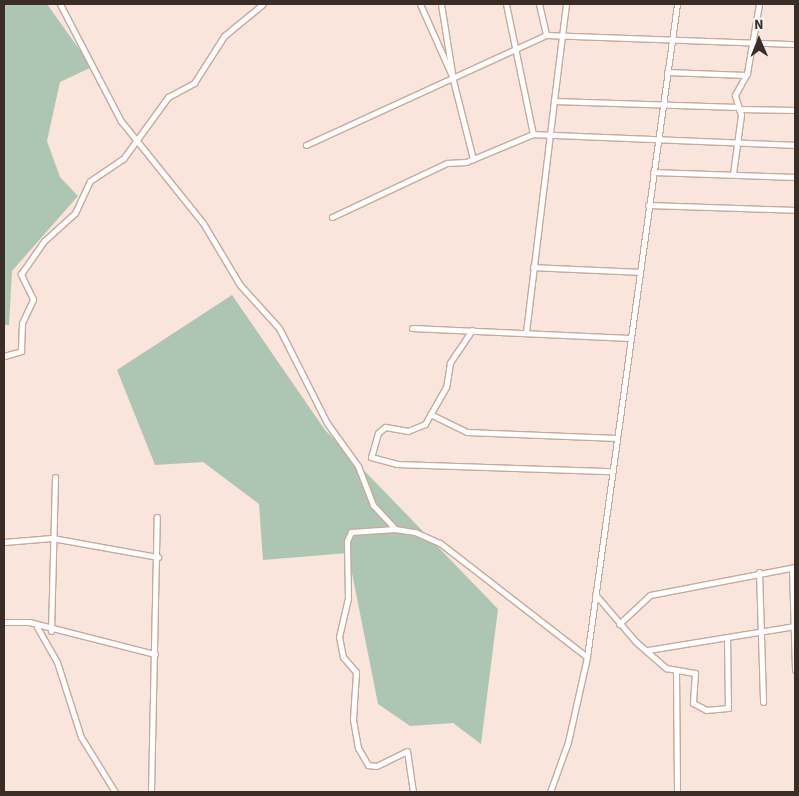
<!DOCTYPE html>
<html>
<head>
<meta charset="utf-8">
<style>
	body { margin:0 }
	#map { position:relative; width:799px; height:796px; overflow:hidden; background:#fae5dc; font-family:"Source Sans 3",sans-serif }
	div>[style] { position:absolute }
	.green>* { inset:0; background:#adc6b3 }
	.roads { filter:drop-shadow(1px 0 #c9a89a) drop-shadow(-1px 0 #c9a89a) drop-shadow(0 1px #c9a89a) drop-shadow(0 -1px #c9a89a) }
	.street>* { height:5px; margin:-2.5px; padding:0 2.5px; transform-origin:2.5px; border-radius:2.5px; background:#fff }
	span { translate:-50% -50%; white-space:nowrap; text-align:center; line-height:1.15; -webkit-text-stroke:4.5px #fdf6f3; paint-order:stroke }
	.frame { position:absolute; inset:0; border:5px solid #3a2d27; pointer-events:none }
	.north { position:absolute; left:734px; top:15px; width:50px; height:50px; -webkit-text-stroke:4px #fdf6f3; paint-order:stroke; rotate:359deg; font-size:14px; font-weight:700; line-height:20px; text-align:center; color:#3a2d27 }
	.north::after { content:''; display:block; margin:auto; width:18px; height:22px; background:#3a2d27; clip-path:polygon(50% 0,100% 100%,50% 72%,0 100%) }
</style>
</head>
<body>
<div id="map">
	<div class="green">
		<i style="clip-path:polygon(4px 4px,47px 4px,92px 67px,60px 82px,47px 141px,60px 177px,78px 196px,12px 271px,9px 325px,4px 325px)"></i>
		<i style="clip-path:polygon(232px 295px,325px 430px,498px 609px,481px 744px,453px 723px,410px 726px,378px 704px,348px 553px,263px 560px,259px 504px,203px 462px,155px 465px,117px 370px)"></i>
	</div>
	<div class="roads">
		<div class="street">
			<i style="left:60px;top:4px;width:132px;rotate:62.5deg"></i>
			<i style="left:121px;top:121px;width:131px;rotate:51.2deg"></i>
			<i style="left:203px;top:223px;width:72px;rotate:59.2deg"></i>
			<i style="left:240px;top:285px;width:58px;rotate:47.8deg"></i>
			<i style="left:279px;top:328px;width:106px;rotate:63.2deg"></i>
			<i style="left:327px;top:423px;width:53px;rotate:54.2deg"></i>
			<i style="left:358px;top:466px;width:42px;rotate:69deg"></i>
			<i style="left:373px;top:505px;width:33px;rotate:47deg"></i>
			<i style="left:420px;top:4px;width:79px;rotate:66deg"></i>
			<i style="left:452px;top:76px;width:86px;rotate:75.8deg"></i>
			<i style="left:441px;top:4px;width:70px;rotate:80.9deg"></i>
			<i style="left:506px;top:4px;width:133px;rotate:78.3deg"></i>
			<i style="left:539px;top:4px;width:32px;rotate:77deg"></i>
			<i style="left:566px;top:4px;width:98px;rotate:97.1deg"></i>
			<i style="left:554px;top:101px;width:184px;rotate:1.9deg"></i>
			<i style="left:667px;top:72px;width:79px;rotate:2.2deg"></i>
			<i style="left:739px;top:109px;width:56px;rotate:1deg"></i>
			<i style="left:306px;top:145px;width:264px;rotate:-24.6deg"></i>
			<i style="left:546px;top:35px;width:249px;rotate:2.1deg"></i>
			<i style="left:653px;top:172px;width:142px;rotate:2deg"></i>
			<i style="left:733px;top:174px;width:60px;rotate:-82.3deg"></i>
			<i style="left:741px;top:115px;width:21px;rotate:-107deg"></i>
			<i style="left:735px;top:95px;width:25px;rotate:-61deg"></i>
			<i style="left:747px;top:73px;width:70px;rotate:-80.1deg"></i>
			<i style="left:648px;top:205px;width:147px;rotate:1.9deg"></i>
			<i style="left:332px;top:217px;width:127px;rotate:-25.2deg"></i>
			<i style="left:447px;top:163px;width:19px;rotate:-3deg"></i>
			<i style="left:466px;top:162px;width:73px;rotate:-22.7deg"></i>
			<i style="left:533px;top:134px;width:262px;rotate:2.4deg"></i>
			<i style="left:533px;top:267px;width:106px;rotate:2.7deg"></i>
			<i style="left:412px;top:328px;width:218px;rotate:2.6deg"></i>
			<i style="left:472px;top:330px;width:40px;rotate:124deg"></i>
			<i style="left:450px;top:363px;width:24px;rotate:99deg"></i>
			<i style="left:446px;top:387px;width:43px;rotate:119.6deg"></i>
			<i style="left:425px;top:424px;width:18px;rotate:158deg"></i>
			<i style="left:408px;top:431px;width:23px;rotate:-170deg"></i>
			<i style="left:385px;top:427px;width:9px;rotate:139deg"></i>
			<i style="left:378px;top:433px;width:25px;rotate:106deg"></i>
			<i style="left:371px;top:457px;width:27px;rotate:15deg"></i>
			<i style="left:397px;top:464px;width:215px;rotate:1.9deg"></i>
			<i style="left:526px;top:332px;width:233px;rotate:-83.1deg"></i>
			<i style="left:4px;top:356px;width:18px;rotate:-16deg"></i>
			<i style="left:21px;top:351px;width:28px;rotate:-88deg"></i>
			<i style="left:22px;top:323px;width:26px;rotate:-65deg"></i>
			<i style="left:33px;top:299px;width:28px;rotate:-116deg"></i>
			<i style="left:21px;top:274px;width:40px;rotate:-55.1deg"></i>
			<i style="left:44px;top:241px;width:42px;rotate:-42.1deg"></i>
			<i style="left:75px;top:213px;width:35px;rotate:-65deg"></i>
			<i style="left:90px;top:181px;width:40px;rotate:-34deg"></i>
			<i style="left:123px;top:159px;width:77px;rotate:-54deg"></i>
			<i style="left:168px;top:97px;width:30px;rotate:-28deg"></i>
			<i style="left:194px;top:83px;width:56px;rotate:-57.4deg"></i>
			<i style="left:224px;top:36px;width:50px;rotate:-39.4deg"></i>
			<i style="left:430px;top:414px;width:41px;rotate:25.9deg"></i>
			<i style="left:467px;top:432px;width:150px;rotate:2.3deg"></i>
			<i style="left:4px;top:542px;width:48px;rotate:-4.8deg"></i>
			<i style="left:52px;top:538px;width:108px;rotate:10.2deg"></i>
			<i style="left:792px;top:568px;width:102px;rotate:88.3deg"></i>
			<i style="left:759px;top:572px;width:130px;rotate:88.2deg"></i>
			<i style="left:595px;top:594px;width:63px;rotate:49.5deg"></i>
			<i style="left:636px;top:642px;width:40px;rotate:41deg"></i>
			<i style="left:666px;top:668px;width:29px;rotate:10deg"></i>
			<i style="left:695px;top:673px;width:30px;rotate:94deg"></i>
			<i style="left:693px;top:703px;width:15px;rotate:28deg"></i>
			<i style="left:706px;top:710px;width:22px;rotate:-5deg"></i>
			<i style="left:728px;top:708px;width:70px;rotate:-90.8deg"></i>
			<i style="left:4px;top:622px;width:25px"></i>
			<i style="left:29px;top:622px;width:130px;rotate:14.3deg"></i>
			<i style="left:619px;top:624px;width:42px;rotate:-43.1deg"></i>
			<i style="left:650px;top:595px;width:148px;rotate:-10.9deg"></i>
			<i style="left:37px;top:627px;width:40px;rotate:60.3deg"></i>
			<i style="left:57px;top:662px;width:79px;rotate:72.3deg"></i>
			<i style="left:81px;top:737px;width:65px;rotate:58.3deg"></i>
			<i style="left:51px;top:631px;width:154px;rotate:-88.5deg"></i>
			<i style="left:648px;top:650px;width:149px;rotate:-9.3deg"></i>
			<i style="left:676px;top:672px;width:120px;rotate:89.5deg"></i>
			<i style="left:151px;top:792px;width:275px;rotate:-88.8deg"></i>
			<i style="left:413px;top:792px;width:41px;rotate:-98.3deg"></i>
			<i style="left:407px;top:751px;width:34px;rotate:154deg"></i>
			<i style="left:376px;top:766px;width:8px;rotate:-173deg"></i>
			<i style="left:368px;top:765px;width:20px;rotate:-120deg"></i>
			<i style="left:358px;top:748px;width:29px;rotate:-100deg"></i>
			<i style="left:353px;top:719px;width:47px;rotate:-86.3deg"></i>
			<i style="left:356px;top:672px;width:20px;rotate:-131deg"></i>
			<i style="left:343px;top:657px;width:20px;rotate:-101deg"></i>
			<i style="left:339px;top:637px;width:40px;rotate:-77deg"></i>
			<i style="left:348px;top:598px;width:57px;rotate:-91deg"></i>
			<i style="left:347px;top:541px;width:10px;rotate:-66deg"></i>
			<i style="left:351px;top:532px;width:44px;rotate:-3.9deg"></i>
			<i style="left:395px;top:529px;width:20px;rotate:9deg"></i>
			<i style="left:415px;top:532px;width:27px;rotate:24deg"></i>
			<i style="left:440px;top:543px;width:186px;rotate:37.8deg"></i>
			<i style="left:550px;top:792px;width:53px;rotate:-70.2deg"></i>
			<i style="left:568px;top:742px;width:87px;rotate:-77.4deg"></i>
			<i style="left:587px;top:657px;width:659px;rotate:-82.15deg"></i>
		</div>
	</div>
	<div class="frame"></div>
	<div class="north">N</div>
</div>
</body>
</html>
